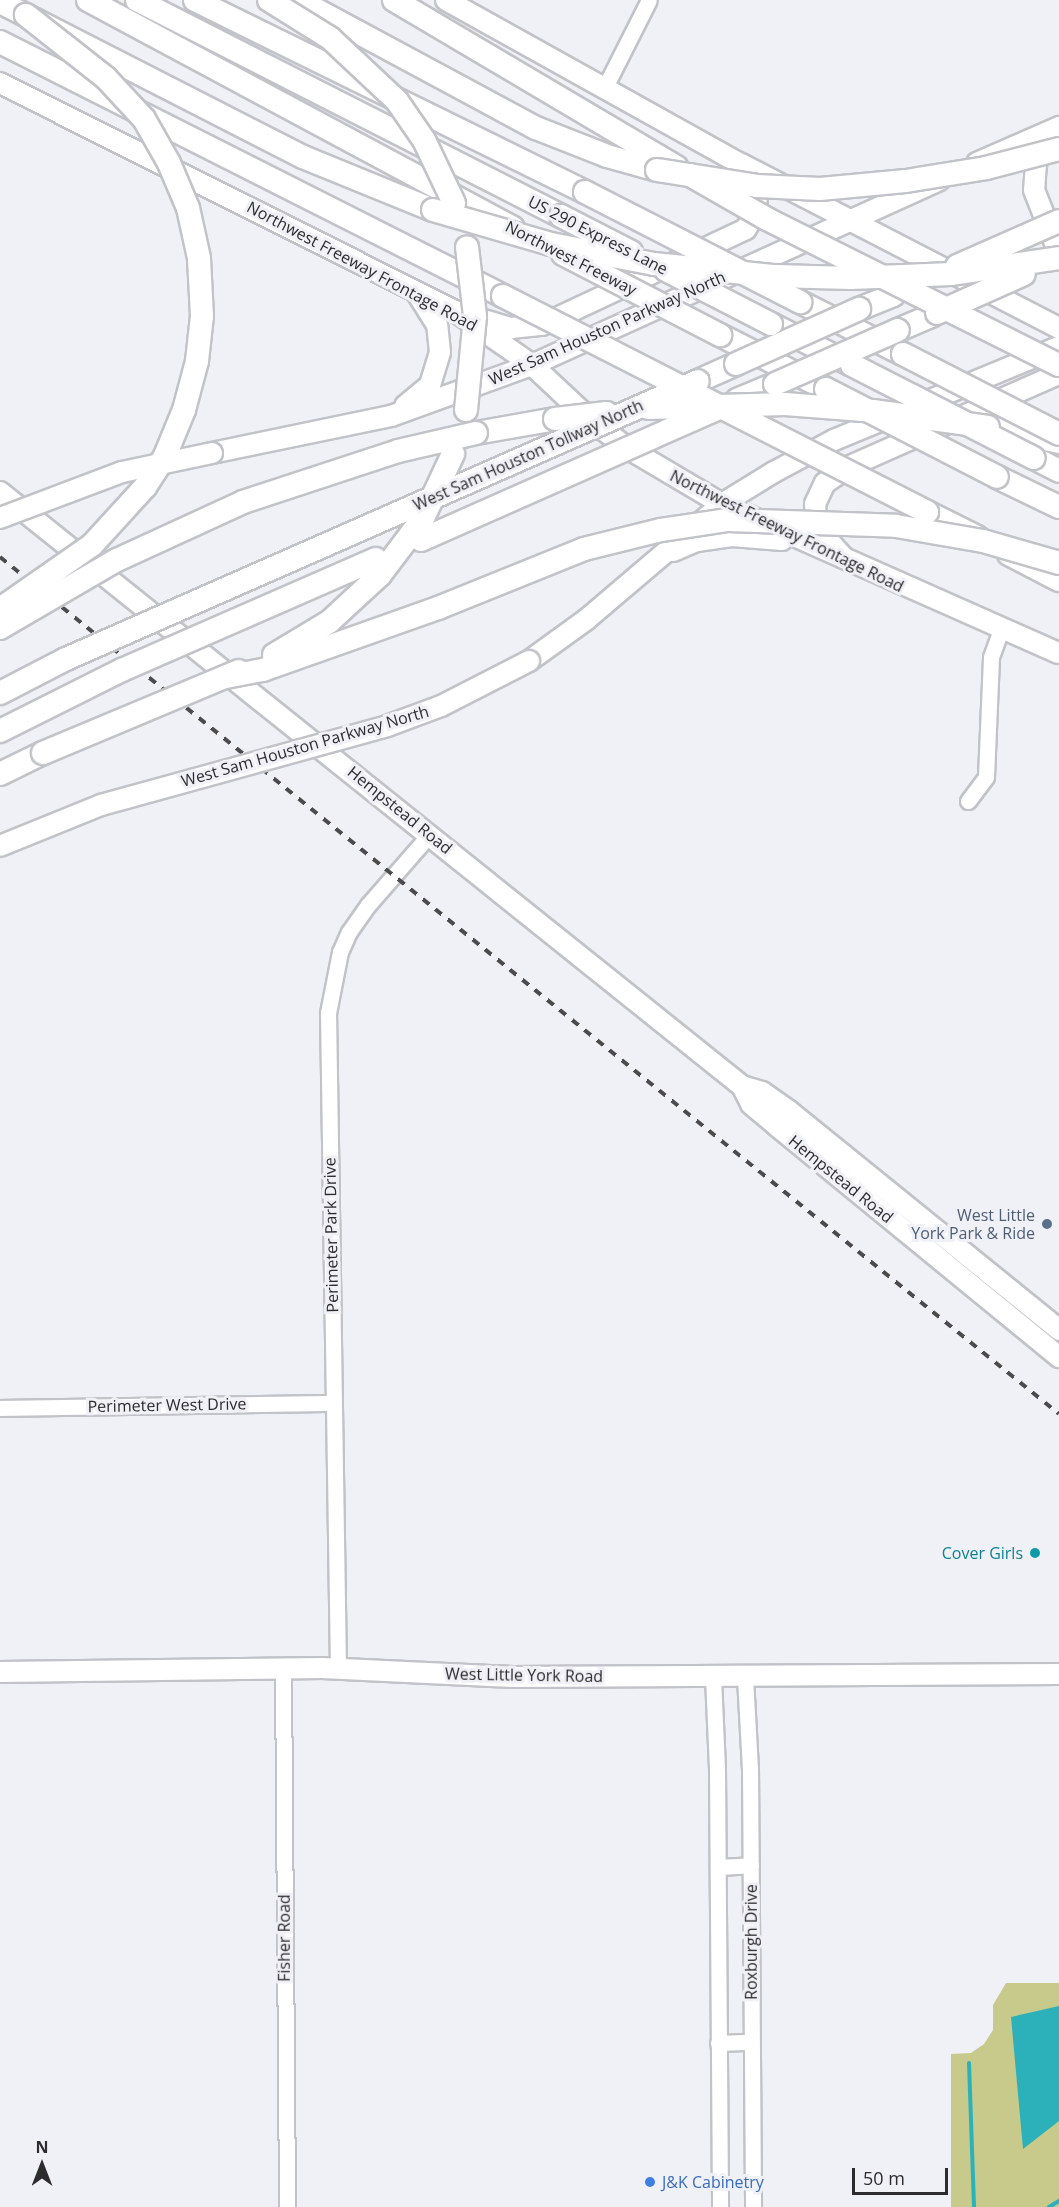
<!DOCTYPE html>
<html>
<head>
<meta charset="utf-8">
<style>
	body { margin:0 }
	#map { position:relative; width:1059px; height:2207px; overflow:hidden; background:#f0f0f7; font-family:"Open Sans",sans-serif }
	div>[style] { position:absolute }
	.green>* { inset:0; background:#c7ca8a }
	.water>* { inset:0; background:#2cb1bb }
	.stream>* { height:4px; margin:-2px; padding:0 2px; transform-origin:2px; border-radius:2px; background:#2cb1bb }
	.roads { filter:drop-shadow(2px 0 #c2c3c9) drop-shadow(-2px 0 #c2c3c9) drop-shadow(0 2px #c2c3c9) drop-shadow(0 -2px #c2c3c9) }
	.minor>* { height:15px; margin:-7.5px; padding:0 7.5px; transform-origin:7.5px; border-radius:7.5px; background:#fff }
	.major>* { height:20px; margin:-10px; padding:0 10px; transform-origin:10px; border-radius:10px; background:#fff }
	.highway>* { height:22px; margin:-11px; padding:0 11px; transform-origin:11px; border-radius:11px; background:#fff }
	.rail>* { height:4px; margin-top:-2px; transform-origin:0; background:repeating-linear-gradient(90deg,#4b4b4d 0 8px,transparent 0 16px) }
	.bridges { filter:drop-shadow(2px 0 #c2c3c9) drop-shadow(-2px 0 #c2c3c9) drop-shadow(0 2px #c2c3c9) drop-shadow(0 -2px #c2c3c9) }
	.major-bridge>* { height:20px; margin:-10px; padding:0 10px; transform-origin:10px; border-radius:10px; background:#fff }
	.highway-bridge>* { height:22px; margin:-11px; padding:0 11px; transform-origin:11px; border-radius:11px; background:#fff }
	.dots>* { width:16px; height:16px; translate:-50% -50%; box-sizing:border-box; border:3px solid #f0f0f7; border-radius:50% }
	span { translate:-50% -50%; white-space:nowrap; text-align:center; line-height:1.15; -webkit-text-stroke:6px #f0f0f7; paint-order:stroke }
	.street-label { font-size:16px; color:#2c2c2e }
	.service-label { font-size:16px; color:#4e5e75 }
	.right { translate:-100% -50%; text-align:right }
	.culture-label { font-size:16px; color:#0d838f }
	.shop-label { font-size:16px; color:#366cbe }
	.left { translate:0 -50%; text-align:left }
	.north { position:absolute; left:12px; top:2135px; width:60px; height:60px; -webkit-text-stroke:4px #f0f0f7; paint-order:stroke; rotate:0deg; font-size:16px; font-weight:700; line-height:24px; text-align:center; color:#2c2c2e }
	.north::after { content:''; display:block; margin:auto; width:21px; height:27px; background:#2c2c2e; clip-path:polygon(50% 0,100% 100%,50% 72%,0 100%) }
	.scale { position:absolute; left:852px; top:2168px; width:96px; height:27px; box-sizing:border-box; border:3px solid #2c2c2e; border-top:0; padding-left:8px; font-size:18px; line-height:21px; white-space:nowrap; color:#2c2c2e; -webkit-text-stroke:4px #f0f0f7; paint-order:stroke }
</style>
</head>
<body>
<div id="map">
	<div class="green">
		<i style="clip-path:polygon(1006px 1983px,1059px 1983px,1059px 2207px,951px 2207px,951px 2054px,971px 2053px,984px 2044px,993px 2030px,993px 2005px)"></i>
	</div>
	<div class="water">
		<i style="clip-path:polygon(1059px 2006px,1059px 2121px,1023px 2149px,1011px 2017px)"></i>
	</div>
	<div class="stream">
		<i style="left:969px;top:2063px;width:144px;rotate:88deg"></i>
		<i style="left:1049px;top:2207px;width:12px;rotate:-31deg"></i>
	</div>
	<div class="roads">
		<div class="minor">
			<i style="left:605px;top:87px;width:97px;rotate:-63.2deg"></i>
			<i style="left:968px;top:801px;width:30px;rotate:-53deg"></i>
			<i style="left:986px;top:777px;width:120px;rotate:-87.6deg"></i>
			<i style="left:991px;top:657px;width:29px;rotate:-70deg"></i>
			<i style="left:0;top:1408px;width:334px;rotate:-0.9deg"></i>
			<i style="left:283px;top:1669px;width:538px;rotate:89.57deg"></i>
			<i style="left:338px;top:1669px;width:656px;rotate:-90.87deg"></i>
			<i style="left:328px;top:1013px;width:62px;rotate:-78.9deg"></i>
			<i style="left:340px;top:952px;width:22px;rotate:-66deg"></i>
			<i style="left:349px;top:932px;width:33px;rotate:-55deg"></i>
			<i style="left:368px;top:905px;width:94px;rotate:-48.9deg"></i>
			<i style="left:713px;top:1677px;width:92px;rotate:87.5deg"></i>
			<i style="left:717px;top:1769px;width:438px;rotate:89.6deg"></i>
			<i style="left:745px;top:1677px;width:91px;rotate:86.9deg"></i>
			<i style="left:750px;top:1768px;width:439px;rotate:89.6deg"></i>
			<i style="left:718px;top:1867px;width:33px;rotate:-3deg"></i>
			<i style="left:718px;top:2043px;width:33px;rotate:-2deg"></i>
		</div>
		<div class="major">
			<i style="left:446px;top:0;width:338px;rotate:29.1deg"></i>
			<i style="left:741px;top:164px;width:358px;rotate:27.3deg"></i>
			<i style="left:0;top:83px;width:509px;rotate:26.62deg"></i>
			<i style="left:455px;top:311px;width:94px;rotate:35deg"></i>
			<i style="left:532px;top:365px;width:85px;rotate:43.1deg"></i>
			<i style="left:594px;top:423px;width:44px;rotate:36.6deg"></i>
			<i style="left:629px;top:449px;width:108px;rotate:30.6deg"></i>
			<i style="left:722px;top:504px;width:368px;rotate:23.9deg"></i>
			<i style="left:1045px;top:143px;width:22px;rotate:114deg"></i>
			<i style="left:1036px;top:163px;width:27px;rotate:94deg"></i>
			<i style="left:1034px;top:190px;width:68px;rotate:68.4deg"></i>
			<i style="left:977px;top:163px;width:90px;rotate:-23.7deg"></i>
			<i style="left:474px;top:317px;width:39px;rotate:17deg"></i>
			<i style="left:511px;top:328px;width:31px;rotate:-6deg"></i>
			<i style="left:542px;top:325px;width:225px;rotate:-25.2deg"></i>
			<i style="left:746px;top:229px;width:21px;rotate:-61deg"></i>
			<i style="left:756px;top:211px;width:17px;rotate:-87deg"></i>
			<i style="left:757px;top:194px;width:23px;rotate:-119deg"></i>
			<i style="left:405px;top:406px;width:33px;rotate:-40deg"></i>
			<i style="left:430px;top:385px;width:34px;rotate:-73deg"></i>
			<i style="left:440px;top:352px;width:27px;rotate:-96deg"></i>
			<i style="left:437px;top:325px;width:39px;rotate:-122deg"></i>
			<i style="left:212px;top:453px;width:183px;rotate:-11.7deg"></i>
			<i style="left:391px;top:416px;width:150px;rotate:-19.9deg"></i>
			<i style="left:532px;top:365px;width:447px;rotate:-24.4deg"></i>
			<i style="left:0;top:492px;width:950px;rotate:38.68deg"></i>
			<i style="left:742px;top:1086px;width:21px;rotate:17deg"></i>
			<i style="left:762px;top:1092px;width:33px;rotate:35deg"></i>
			<i style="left:789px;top:1111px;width:348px;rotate:39deg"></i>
			<i style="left:673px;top:551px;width:26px;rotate:-23deg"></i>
			<i style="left:697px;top:541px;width:35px;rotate:-8deg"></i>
			<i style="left:732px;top:536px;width:50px;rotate:4.6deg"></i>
			<i style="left:844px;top:558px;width:30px;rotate:-132deg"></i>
			<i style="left:824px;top:536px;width:17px;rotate:-118deg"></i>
			<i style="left:816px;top:521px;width:17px;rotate:-93deg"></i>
			<i style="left:815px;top:504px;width:23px;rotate:-65deg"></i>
			<i style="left:825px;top:483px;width:30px;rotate:-34deg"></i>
			<i style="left:850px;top:466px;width:228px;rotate:-23.8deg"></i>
			<i style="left:529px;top:661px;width:72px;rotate:-35.9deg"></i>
			<i style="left:587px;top:619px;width:177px;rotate:-40.4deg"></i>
			<i style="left:722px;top:504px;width:61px;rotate:-31.6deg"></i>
			<i style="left:774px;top:472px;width:68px;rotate:-28.1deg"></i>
			<i style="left:834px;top:440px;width:243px;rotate:-22.5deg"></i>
			<i style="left:742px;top:1086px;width:20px;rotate:63deg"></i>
			<i style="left:751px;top:1104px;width:34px;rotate:40deg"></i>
			<i style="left:777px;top:1126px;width:365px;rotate:39.3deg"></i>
			<i style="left:0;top:1672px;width:322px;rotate:-0.7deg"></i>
			<i style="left:322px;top:1668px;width:190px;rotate:2.7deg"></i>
			<i style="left:512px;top:1677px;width:547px;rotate:-0.31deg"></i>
		</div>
		<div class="highway">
			<i style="left:88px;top:0;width:482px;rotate:28.2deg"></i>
			<i style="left:137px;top:0;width:476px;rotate:27deg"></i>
			<i style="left:195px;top:0;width:435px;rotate:26.2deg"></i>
			<i style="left:298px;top:0;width:270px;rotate:28.3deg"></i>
			<i style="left:536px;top:128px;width:76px;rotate:21.5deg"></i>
			<i style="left:607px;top:156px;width:52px;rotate:15.6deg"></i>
			<i style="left:394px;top:0;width:328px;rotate:30.6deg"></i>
			<i style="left:0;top:2px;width:340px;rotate:27.1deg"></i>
			<i style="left:303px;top:157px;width:140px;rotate:22.2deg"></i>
			<i style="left:0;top:42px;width:563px;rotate:26.79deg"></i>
			<i style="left:800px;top:302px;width:115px;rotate:26.8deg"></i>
			<i style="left:859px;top:309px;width:37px;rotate:-22deg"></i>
			<i style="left:771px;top:324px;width:89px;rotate:26.9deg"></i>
			<i style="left:898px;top:330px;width:38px;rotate:-23deg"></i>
			<i style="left:720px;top:335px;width:119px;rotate:27deg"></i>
			<i style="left:698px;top:381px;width:42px;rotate:-24.1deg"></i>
			<i style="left:737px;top:400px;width:41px;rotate:-22.8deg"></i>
			<i style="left:988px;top:427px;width:73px;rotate:11.9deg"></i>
			<i style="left:476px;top:433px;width:80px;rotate:-10deg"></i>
			<i style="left:1034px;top:458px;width:28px;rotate:27deg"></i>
			<i style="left:997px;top:477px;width:69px;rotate:25.8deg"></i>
			<i style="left:927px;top:512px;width:56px;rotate:26.6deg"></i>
			<i style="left:1009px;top:554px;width:56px;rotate:27.5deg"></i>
			<i style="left:0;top:774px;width:48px;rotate:-26deg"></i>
		</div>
	</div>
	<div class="rail">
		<i style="left:0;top:557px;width:1362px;rotate:38.98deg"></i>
	</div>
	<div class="bridges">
		<div class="major-bridge">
			<i style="left:0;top:518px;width:130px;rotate:-20.7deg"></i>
			<i style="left:122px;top:472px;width:92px;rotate:-11.9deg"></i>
			<i style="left:0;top:846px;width:109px;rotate:-22.1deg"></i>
			<i style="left:101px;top:805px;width:297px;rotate:-15.4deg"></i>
			<i style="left:387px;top:726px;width:58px;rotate:-20.3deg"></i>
			<i style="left:441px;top:706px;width:99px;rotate:-27.1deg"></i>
		</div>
		<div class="highway-bridge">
			<i style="left:269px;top:0;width:72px;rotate:31.9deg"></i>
			<i style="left:330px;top:38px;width:92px;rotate:43.2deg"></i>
			<i style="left:397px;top:101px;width:47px;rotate:55.3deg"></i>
			<i style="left:424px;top:140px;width:70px;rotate:64.5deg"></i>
			<i style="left:657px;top:170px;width:101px;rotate:9.1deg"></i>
			<i style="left:757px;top:186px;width:63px;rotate:2.7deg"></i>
			<i style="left:820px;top:189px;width:86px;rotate:-5.3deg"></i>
			<i style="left:906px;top:181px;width:81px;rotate:-9.2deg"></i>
			<i style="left:986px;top:168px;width:75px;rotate:-14.6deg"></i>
			<i style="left:690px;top:175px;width:89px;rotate:29.7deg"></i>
			<i style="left:767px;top:219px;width:326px;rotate:26.6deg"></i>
			<i style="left:585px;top:192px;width:242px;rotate:27.1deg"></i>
			<i style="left:433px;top:210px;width:123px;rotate:16.1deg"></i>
			<i style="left:551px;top:244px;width:105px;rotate:11deg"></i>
			<i style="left:654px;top:264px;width:122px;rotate:5.7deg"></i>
			<i style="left:775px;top:276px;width:76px;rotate:1.5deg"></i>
			<i style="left:851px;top:278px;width:100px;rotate:-2.3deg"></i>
			<i style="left:951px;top:274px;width:109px;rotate:-8.4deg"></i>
			<i style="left:561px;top:216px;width:79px;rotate:27.2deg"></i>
			<i style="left:563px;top:254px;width:177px;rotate:27.3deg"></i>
			<i style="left:957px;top:266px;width:111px;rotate:-23.8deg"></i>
			<i style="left:666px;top:270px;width:118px;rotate:27.2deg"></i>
			<i style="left:503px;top:296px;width:476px;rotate:27deg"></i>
			<i style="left:937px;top:313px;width:95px;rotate:-24.1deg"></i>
			<i style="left:903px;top:354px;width:175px;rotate:27.1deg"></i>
			<i style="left:736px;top:364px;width:135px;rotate:-24.1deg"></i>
			<i style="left:852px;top:365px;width:204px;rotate:27.1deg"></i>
			<i style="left:775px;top:384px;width:134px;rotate:-23.7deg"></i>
			<i style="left:826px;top:389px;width:192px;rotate:27.2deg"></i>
			<i style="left:648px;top:408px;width:137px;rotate:-1.7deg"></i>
			<i style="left:785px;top:404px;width:88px;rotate:4.5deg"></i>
			<i style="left:873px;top:411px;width:116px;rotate:7.9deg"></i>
			<i style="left:466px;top:410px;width:94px;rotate:-84.5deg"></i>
			<i style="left:475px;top:316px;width:69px;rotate:-96.6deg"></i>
			<i style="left:555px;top:419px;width:52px;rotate:-6.6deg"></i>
			<i style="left:421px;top:540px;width:323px;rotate:-23.9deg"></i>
			<i style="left:0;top:609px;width:112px;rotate:-34.8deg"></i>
			<i style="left:92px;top:545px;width:79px;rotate:-47.6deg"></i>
			<i style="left:145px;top:487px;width:37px;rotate:-57deg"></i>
			<i style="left:165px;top:456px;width:50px;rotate:-67.6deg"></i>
			<i style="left:184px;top:410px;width:51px;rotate:-75.1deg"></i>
			<i style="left:197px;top:361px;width:45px;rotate:-83.7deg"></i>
			<i style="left:202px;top:316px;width:58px;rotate:-93deg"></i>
			<i style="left:199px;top:258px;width:51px;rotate:-102.4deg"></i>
			<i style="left:188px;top:208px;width:49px;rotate:-112.9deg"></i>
			<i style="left:169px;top:163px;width:51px;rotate:-119.6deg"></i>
			<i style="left:144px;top:119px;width:56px;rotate:-132.8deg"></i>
			<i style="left:106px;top:78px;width:102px;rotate:-141.8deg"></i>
			<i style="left:0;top:628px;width:135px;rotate:-30.2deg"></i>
			<i style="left:117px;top:560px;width:139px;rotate:-24.7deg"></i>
			<i style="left:243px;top:502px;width:163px;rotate:-18.2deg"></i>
			<i style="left:398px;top:451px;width:80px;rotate:-13deg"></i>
			<i style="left:274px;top:655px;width:64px;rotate:-31deg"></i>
			<i style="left:329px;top:622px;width:69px;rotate:-42.7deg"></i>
			<i style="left:380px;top:575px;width:71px;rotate:-53deg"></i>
			<i style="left:423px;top:518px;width:71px;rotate:-64.9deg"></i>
			<i style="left:226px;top:677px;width:38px;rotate:-11deg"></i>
			<i style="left:263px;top:670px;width:186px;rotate:-19.5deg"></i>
			<i style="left:438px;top:608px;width:157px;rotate:-22deg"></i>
			<i style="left:584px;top:549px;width:79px;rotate:-13.9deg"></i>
			<i style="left:661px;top:530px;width:68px;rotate:-8.5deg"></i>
			<i style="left:728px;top:520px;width:168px;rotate:2deg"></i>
			<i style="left:896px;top:526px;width:88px;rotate:9.8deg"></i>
			<i style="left:983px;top:541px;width:79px;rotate:16.1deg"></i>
			<i style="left:0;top:693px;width:74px;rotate:-27.3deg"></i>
			<i style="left:66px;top:659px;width:690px;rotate:-23.74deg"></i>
			<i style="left:0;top:731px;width:136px;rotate:-26.6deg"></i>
			<i style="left:122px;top:670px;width:277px;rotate:-23.6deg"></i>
			<i style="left:43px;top:753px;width:212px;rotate:-22.7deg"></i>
		</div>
	</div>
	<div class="dots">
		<i style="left:1047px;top:1224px;background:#5c6f8a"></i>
		<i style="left:1035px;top:1553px;background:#0f9aa8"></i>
		<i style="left:650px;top:2182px;background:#3f7fe0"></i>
	</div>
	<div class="street-label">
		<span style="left:598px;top:235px;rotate:27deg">US 290 Express Lane</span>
		<span style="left:571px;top:258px;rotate:27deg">Northwest Freeway</span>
		<span style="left:362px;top:266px;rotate:28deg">Northwest Freeway Frontage Road</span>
		<span style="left:607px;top:328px;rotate:-24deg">West Sam Houston Parkway North</span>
		<span style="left:528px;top:455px;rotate:-24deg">West Sam Houston Tollway North</span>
		<span style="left:787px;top:531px;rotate:26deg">Northwest Freeway Frontage Road</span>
		<span style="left:305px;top:746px;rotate:-16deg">West Sam Houston Parkway North</span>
		<span style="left:400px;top:810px;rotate:39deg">Hempstead Road</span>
		<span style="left:841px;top:1179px;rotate:39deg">Hempstead Road</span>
		<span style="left:331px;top:1235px;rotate:-91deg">Perimeter Park Drive</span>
		<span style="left:167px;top:1405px;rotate:-1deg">Perimeter West Drive</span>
		<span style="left:524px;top:1675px;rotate:1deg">West Little York Road</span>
		<span style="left:284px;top:1938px;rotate:-90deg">Fisher Road</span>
		<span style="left:751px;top:1942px;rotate:-90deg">Roxburgh Drive</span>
	</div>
	<div class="service-label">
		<span class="right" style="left:1035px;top:1224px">West Little<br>York Park &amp; Ride</span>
	</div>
	<div class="culture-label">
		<span class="right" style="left:1023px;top:1553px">Cover Girls</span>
	</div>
	<div class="shop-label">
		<span class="left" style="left:662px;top:2182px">J&amp;K Cabinetry</span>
	</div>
	<div class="north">N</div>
	<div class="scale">50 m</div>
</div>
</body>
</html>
